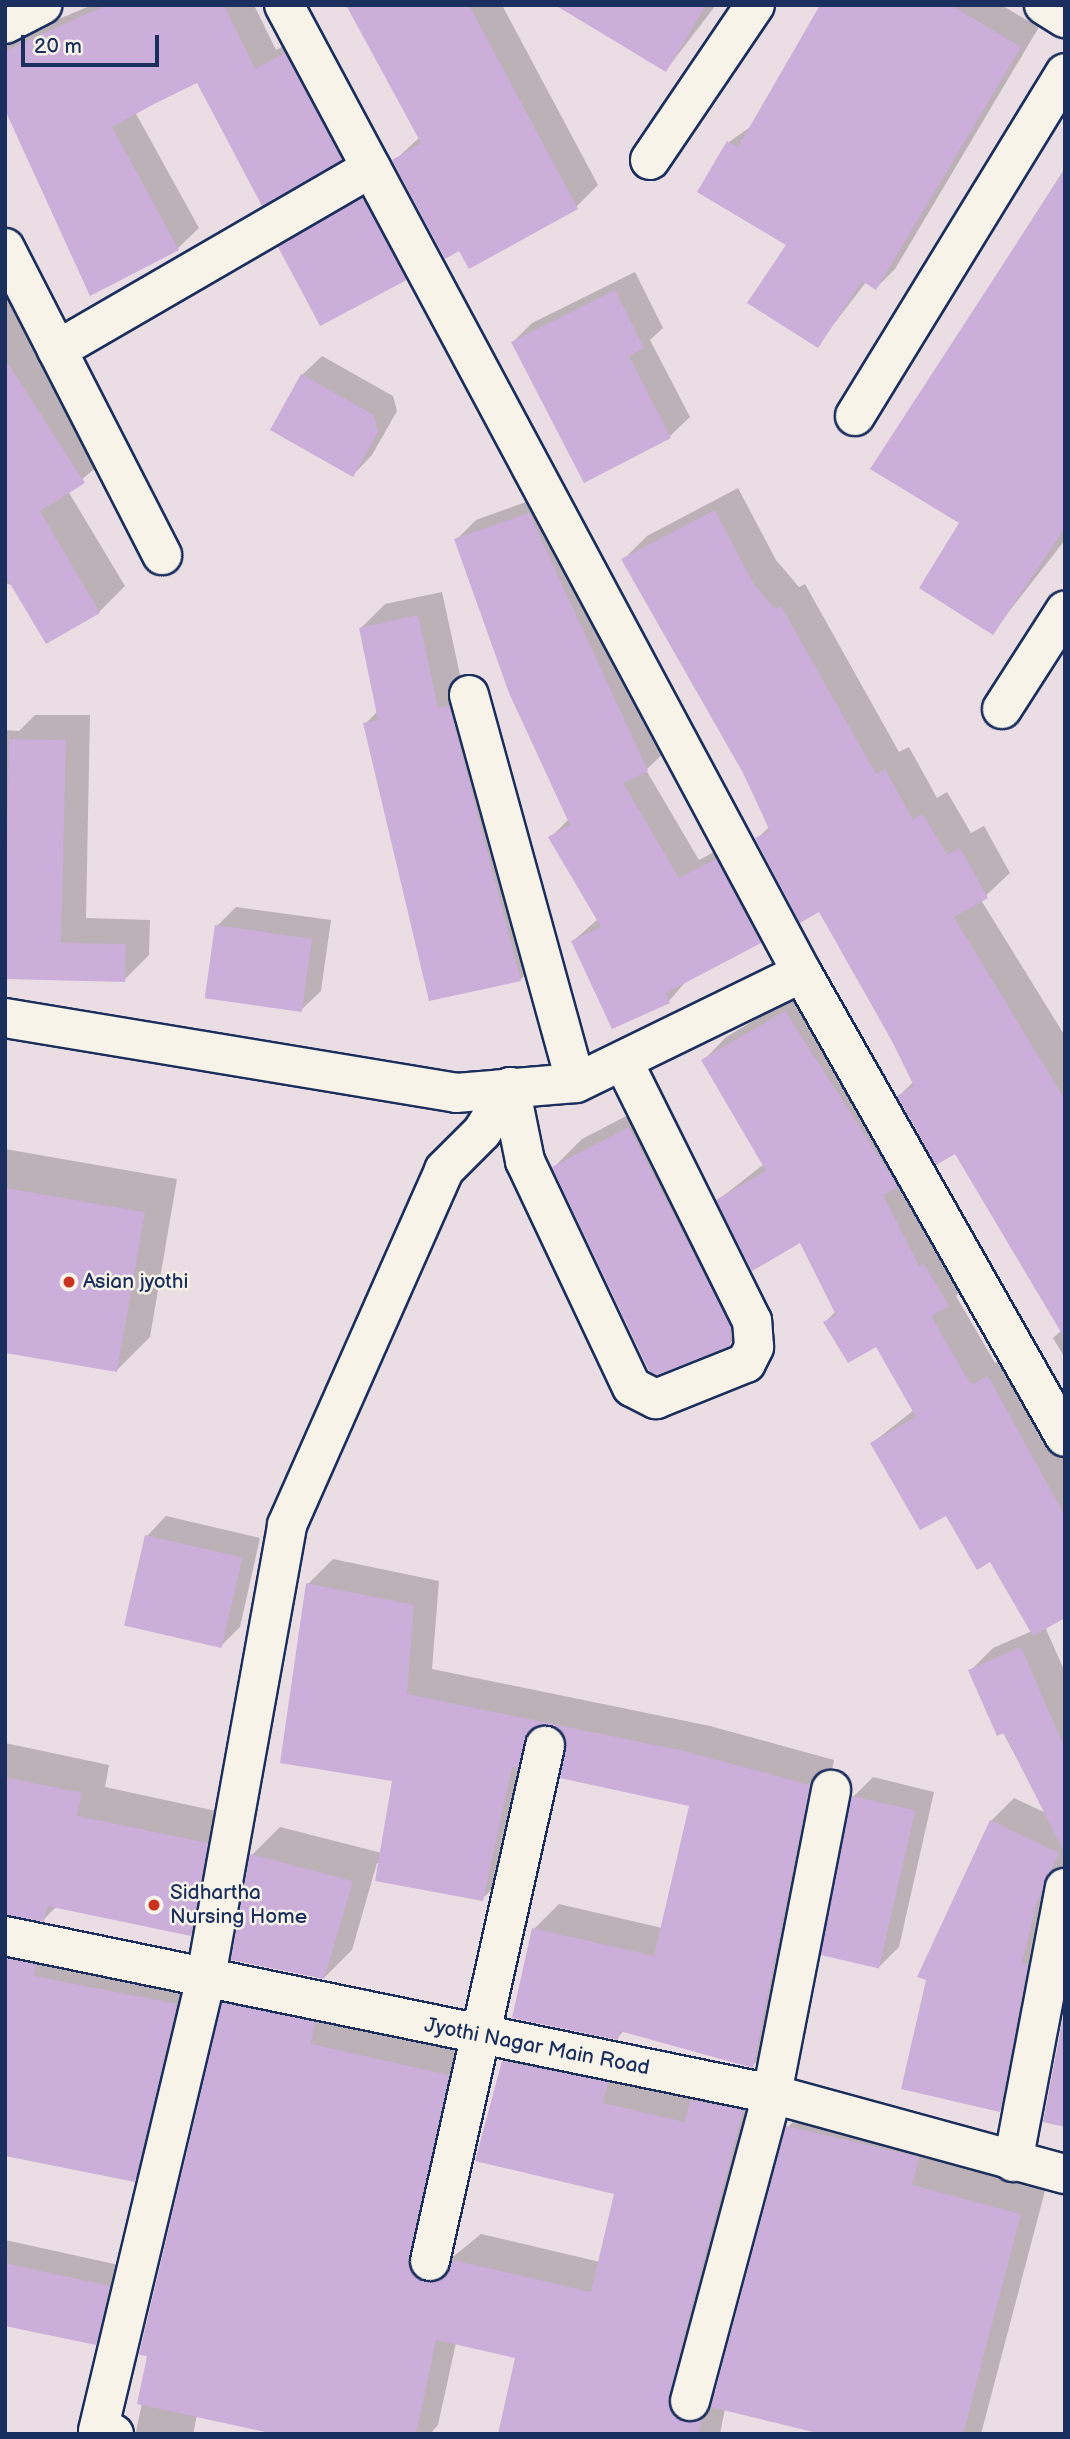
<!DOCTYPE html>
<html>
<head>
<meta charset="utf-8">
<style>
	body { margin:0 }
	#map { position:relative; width:1070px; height:2439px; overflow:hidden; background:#eadee4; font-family:"Balsamiq Sans",sans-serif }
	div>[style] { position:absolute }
	.shadow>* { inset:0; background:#0003 }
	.building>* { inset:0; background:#ccaeda; transform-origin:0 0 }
	.roads { filter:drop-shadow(2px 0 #1b2f5e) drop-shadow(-2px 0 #1b2f5e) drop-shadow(0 2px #1b2f5e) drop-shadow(0 -2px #1b2f5e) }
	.minor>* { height:38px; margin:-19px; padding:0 19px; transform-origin:19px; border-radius:19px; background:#f7f3e8 }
	.dots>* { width:19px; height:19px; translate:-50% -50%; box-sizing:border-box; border:4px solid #f7f3e8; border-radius:50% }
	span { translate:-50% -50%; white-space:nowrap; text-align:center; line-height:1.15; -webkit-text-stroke:5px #f7f3e8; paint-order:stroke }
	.poi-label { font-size:21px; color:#1b2f5e }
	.left { translate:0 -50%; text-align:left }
	.street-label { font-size:21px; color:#1b2f5e }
	.frame { position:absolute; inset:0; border:7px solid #1b2f5e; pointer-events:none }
	.scale { position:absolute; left:21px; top:35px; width:138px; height:32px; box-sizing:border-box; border:4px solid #1b2f5e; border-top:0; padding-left:9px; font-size:21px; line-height:24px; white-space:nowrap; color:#1b2f5e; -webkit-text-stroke:5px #f7f3e8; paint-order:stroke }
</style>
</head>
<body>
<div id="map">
	<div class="shadow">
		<i style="clip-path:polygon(92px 5px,254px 5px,276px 50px,306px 34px,362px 138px,341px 158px,197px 81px,135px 112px,199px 228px,178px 248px,91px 294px,5px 107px,5px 42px)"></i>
		<i style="clip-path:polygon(347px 5px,502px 5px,598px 185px,576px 207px,394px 161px,420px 137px)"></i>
		<i style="clip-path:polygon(607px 5px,716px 5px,666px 70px)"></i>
		<i style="clip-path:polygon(825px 5px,1001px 5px,1039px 27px,895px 269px,876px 288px,866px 282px,817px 346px,788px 245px,729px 142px,753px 125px)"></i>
		<i style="clip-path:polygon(1065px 168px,1065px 540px,993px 632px,961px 523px,873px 468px)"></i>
		<i style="clip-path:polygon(382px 180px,425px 259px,405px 279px,323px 324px,280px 247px,300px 228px)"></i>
		<i style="clip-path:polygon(5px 255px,110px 456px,68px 491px,125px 586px,99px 612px,5px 583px)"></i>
		<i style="clip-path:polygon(635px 272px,663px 328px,650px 340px,690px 417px,670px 436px,513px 342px,532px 323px)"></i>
		<i style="clip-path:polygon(322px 356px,393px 396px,397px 411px,372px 455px,353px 475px,302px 375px)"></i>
		<i style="clip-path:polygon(738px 488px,776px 560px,799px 587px,805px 584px,899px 752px,909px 747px,937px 798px,947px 792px,971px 833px,984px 826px,1010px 873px,981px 900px,1065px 1036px,1065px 1358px,1053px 1338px,1062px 1330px,956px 1151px,899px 1096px,914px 1081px,820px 910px,757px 839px,770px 826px,745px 772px,623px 560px,647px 536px)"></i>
		<i style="clip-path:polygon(548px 494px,667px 750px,646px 770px,699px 860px,736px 840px,780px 922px,760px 941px,688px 979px,669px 1001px,613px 1027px,573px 941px,598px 919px,550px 838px,569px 819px,456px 540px,476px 520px)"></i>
		<i style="clip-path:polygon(442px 592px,462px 684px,545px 955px,520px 980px,365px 724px,378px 711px,361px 628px,385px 604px)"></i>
		<i style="clip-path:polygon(35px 715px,90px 715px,86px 918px,150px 920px,149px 955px,124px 980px,5px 977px,5px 730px,19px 731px)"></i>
		<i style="clip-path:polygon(236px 907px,331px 920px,321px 991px,301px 1010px,217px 926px)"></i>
		<i style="clip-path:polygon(808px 989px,971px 1281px,956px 1296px,995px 1363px,1012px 1354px,1065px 1451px,1065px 1616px,1045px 1627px,1065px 1672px,1065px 1866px,1023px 2087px,1000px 2110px,991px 1821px,1014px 1798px,1046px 1813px,970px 1671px,993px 1648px,1032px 1631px,991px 1560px,872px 1443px,914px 1410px,877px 1345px,825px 1322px,836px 1311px,800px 1241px,718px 1200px,764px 1164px,703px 1061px,726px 1037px)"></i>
		<i style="clip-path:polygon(657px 1100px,757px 1316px,729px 1344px,554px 1167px,582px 1139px)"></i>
		<i style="clip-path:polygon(5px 1149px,177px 1179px,150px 1337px,117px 1370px,5px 1351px)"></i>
		<i style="clip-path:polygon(166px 1516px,260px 1538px,240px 1627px,220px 1647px,147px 1536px)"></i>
		<i style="clip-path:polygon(333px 1559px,439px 1581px,432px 1669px,710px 1726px,834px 1760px,777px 2041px,752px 2066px,625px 2030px,617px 2038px,534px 1929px,559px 1904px,662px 1928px,691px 1805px,551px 1723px,508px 1874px,482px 1899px,377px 1863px,352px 1950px,324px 1978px,252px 1855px,280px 1827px,382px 1853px,394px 1779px,308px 1584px)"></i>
		<i style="clip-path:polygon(5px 1743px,109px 1765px,105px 1787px,235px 1815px,219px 1905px,191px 1934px,57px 1906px,43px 1920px,12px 1913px,19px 1924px,205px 1976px,163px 2151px,134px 2180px,5px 2154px)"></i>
		<i style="clip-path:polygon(873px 1777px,934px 1792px,899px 1947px,879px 1967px,854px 1796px)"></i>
		<i style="clip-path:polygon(251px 1977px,475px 2048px,441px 2250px,454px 2256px,481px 2234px,600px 2262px,616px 2193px,504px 2062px,531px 2035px,769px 2084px,702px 2391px,717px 2392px,788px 2127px,814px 2100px,1046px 2187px,981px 2434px,823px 2434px,725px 2409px,720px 2434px,500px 2434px,517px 2357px,456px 2343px,438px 2425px,430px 2434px,329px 2434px,197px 2415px,193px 2434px,95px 2434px,104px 2425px,136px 2432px,224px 2004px)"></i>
		<i style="clip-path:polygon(5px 2240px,128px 2267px,115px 2324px,95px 2343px,5px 2324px)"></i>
	</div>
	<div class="building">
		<i style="clip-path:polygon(107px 5px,224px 5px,255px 69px,285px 53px,342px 160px,262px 206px,197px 83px,156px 103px,112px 127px,179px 250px,90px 296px,5px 110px,5px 51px)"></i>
		<i style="clip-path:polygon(346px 5px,469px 5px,578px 209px,469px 269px,459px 251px,445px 259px,392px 160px,421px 143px)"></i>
		<i style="clip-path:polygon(555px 5px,706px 5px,666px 72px)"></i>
		<i style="clip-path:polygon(820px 5px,951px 5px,1021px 47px,876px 290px,862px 281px,818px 348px,747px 303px,786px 245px,697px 192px,727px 141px,738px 147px)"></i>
		<i style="clip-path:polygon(1065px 169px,1065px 528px,993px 635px,919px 588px,959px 523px,870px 469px)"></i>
		<i style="left:363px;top:198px;width:93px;height:98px;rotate:62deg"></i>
		<i style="clip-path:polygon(615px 290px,644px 348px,629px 356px,671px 438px,584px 483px,511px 342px)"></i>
		<i style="clip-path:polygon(5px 359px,85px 483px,40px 511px,100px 613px,46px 644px,5px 575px)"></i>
		<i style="clip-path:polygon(301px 374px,374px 415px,378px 432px,353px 477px,270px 430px)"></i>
		<i style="clip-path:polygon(715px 510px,753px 583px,775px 609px,781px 606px,876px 774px,885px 769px,913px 820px,923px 814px,947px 855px,960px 848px,988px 898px,954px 917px,1065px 1100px,1065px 1339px,955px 1154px,936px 1165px,897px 1096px,914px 1086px,892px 1041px,819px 912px,800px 923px,755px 838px,770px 831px,743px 773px,621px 559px)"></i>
		<i style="clip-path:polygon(529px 513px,648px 771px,623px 783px,679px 878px,716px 859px,761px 943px,666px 993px,670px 1003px,612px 1029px,571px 941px,601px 927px,548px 837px,570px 825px,509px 693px,454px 539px)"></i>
		<i style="clip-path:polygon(418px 615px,438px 708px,449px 705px,521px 981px,429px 1001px,363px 723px,378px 720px,359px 628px)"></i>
		<i style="clip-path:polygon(9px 739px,66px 740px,61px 943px,126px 944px,125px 982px,5px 979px)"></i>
		<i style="left:215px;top:925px;width:98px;height:74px;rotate:8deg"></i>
		<i style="clip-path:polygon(785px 1011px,898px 1187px,883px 1195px,919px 1266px,924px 1264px,949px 1306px,931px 1316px,971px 1385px,988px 1376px,1065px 1516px,1065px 1618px,1033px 1636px,990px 1562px,977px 1570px,946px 1516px,920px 1530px,870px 1443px,916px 1417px,876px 1347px,848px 1363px,823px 1322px,836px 1315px,800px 1243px,752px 1271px,716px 1200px,766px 1171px,701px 1060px)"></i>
		<i style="clip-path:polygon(629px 1127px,731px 1327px,730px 1346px,657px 1375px,649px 1371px,552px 1167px)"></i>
		<i style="clip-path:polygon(5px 1188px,145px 1212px,117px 1372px,5px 1353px)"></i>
		<i style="left:145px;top:1535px;width:100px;height:93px;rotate:13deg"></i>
		<i style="clip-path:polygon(306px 1583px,414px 1605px,407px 1694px,684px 1751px,810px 1785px,753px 2068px,620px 2031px,618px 2040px,512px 2018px,532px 1928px,654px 1956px,689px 1806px,560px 1778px,566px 1740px,550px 1725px,529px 1731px,518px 1768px,512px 1767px,483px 1901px,375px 1881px,392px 1781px,280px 1763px)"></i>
		<i style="clip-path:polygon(1021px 1647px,1065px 1749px,1065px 1854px,1004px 1733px,997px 1736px,968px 1670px)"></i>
		<i style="clip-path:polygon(5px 1777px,82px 1793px,77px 1816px,208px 1843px,191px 1936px,47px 1906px,44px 1922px,5px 1915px)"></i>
		<i style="left:852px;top:1796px;width:65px;height:162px;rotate:13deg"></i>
		<i style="clip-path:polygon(990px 1820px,1059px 1853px,1036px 1904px,1022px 1963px,1028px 1964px,1000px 2112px,901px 2089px,926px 1980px,917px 1977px)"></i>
		<i style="clip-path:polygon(250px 1854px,353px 1881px,324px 1979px,231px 1960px)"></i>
		<i style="clip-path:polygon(5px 1958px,36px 1965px,34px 1976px,177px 2004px,135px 2182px,5px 2156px)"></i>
		<i style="clip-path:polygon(222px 2003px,315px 2022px,311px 2044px,449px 2075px,409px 2256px,415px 2277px,426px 2282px,446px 2276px,453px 2260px,591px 2292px,614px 2194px,475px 2161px,502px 2061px,608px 2082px,603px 2103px,685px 2122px,690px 2100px,743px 2110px,669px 2395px,675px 2417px,702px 2418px,699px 2434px,498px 2434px,515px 2358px,436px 2340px,416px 2434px,274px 2434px,137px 2404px,147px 2356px,139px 2355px)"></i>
		<i style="clip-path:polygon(1065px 2007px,1065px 2127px,1043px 2122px)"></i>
		<i style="clip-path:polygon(786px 2126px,919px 2157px,912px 2185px,1021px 2214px,963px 2434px,821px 2434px,711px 2407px)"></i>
		<i style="clip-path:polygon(5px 2263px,110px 2286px,96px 2345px,5px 2326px)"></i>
	</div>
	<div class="roads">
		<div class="minor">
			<i style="left:284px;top:5px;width:1098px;rotate:61.85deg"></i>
			<i style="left:802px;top:973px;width:533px;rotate:60.45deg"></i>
			<i style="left:1044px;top:5px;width:25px;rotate:32deg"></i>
			<i style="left:5px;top:24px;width:42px;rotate:-27.2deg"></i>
			<i style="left:650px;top:160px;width:187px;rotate:-55.9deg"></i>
			<i style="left:5px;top:248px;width:345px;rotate:62.9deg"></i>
			<i style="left:57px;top:350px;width:363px;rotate:-30.1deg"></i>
			<i style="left:855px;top:416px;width:402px;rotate:-58.5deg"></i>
			<i style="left:469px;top:695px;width:402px;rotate:74.6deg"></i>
			<i style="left:1002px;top:709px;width:117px;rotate:-57.3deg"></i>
			<i style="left:5px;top:1018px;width:457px;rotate:9.4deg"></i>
			<i style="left:456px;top:1093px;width:120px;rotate:-4.8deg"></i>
			<i style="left:576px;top:1083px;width:251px;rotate:-26deg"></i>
			<i style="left:510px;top:1087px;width:76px;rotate:78.5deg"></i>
			<i style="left:525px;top:1161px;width:250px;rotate:64.7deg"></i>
			<i style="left:632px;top:1387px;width:27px;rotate:27deg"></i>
			<i style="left:656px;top:1399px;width:97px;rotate:-21.8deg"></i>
			<i style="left:746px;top:1363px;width:18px;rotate:-63deg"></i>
			<i style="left:754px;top:1347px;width:26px;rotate:-94deg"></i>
			<i style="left:752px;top:1321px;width:290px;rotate:-116.4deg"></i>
			<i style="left:5px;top:1936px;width:783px;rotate:11.64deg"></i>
			<i style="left:772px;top:2094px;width:304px;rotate:15.3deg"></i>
			<i style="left:1013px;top:2162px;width:279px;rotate:-79.3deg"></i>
			<i style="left:430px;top:2261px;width:528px;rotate:-77.41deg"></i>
			<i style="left:690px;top:2401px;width:318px;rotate:-75deg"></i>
			<i style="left:772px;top:2094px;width:310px;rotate:-79deg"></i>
			<i style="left:114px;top:2434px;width:16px;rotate:-169deg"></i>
			<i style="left:98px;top:2431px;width:462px;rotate:-76.6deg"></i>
			<i style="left:205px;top:1982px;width:464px;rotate:-79.8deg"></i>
			<i style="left:287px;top:1525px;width:388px;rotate:-66.1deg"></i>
			<i style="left:444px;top:1170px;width:54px;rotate:-45deg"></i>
			<i style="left:482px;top:1132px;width:53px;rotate:-58.1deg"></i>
		</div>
	</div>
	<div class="dots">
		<i style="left:69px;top:1282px;background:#c8321e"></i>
		<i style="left:154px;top:1905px;background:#c8321e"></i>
	</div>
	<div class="poi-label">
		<span class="left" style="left:83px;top:1282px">Asian jyothi</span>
		<span class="left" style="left:170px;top:1905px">Sidhartha<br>Nursing Home</span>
	</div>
	<div class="street-label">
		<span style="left:537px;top:2047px;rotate:11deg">Jyothi Nagar Main Road</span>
	</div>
	<div class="frame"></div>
	<div class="scale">20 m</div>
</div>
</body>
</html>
